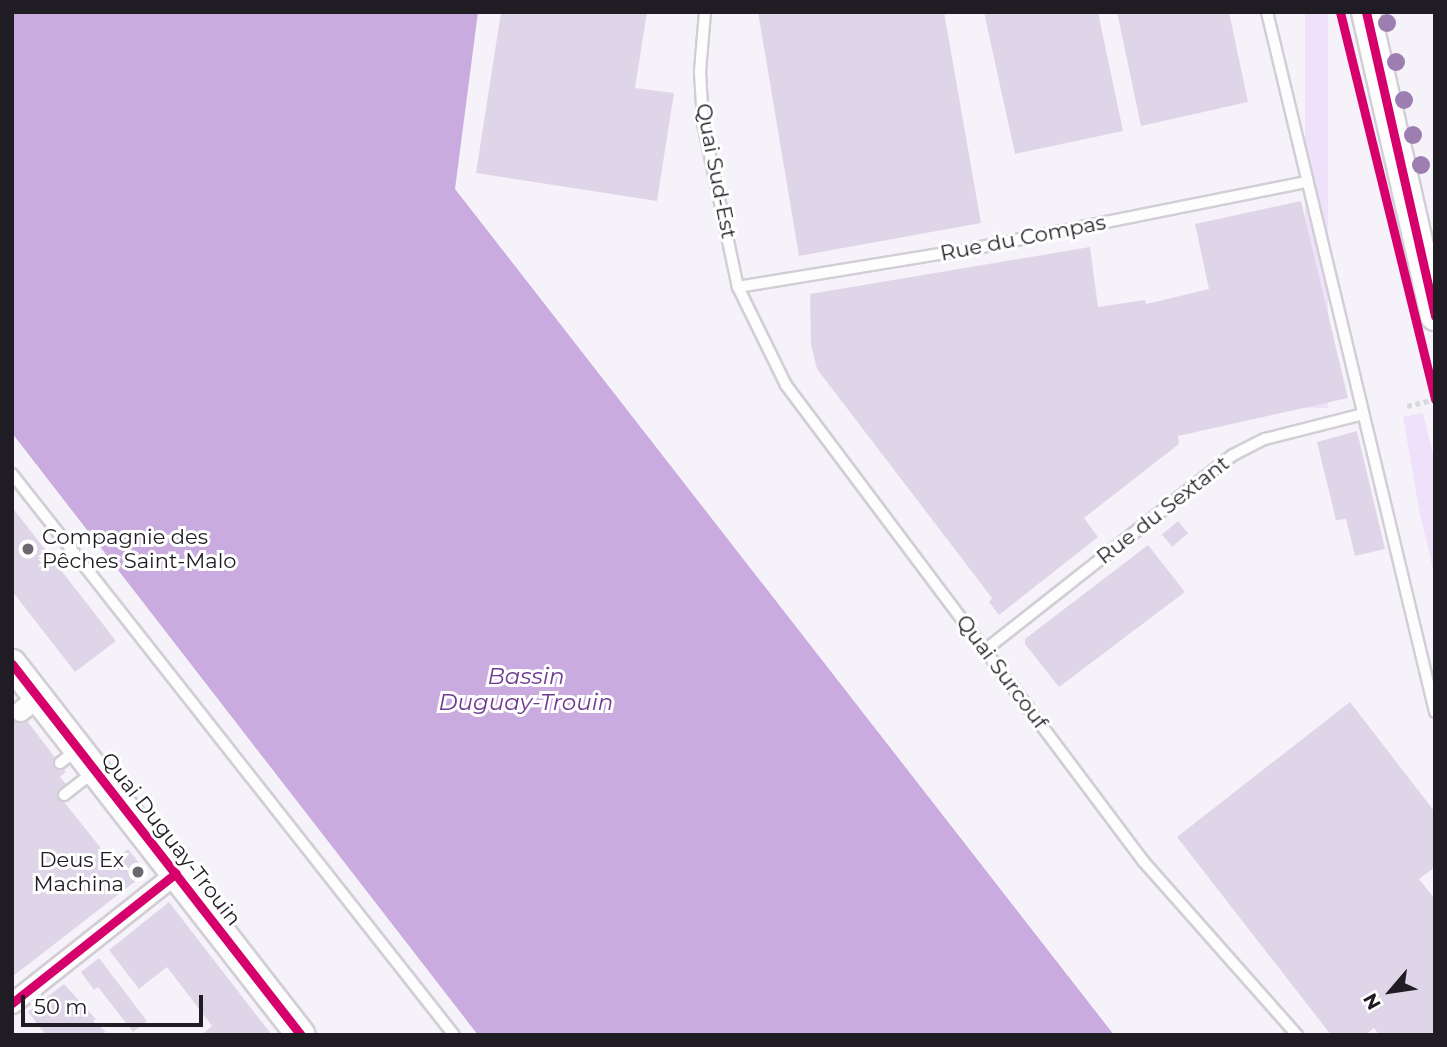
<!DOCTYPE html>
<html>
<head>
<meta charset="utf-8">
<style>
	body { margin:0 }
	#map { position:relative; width:1447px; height:1047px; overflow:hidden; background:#f6f2fa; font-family:Montserrat,sans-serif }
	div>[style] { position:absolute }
	.green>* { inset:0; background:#eee1f9; transform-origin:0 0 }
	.water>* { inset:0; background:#c9abe0 }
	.building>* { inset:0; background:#dfd5e8; transform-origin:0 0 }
	.path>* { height:4.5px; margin-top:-2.25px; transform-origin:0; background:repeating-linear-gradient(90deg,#d9d8da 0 5px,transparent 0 8.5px) }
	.roads { filter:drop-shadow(2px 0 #d2ced5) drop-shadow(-2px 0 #d2ced5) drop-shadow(0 2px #d2ced5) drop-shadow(0 -2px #d2ced5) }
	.lane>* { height:10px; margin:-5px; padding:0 5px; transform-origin:5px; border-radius:5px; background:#fefdfe }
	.street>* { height:19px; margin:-9.5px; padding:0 9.5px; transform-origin:9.5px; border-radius:9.5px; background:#fefdfe }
	.secondary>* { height:28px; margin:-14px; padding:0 14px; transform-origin:14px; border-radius:14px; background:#fefdfe }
	.cycleway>* { height:9px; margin:-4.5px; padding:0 4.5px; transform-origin:4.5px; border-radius:4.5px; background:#d6006c }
	.trees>* { width:18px; height:18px; margin:-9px; border-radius:50%; background:#9d7eb1 }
	.dots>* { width:19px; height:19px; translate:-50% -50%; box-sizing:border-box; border:4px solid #fff; border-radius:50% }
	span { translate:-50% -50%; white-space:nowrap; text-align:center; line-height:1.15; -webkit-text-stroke:6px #fff; paint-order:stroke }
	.street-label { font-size:21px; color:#201c23 }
	.poi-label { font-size:21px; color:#201c23 }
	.left { translate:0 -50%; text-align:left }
	.right { translate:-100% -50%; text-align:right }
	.water-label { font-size:23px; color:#6f3a91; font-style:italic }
	.frame { position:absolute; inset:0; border:14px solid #201c23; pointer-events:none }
	.north { position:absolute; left:1356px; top:956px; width:70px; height:70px; -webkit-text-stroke:5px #fff; paint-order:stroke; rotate:241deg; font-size:19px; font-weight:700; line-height:28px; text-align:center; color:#201c23 }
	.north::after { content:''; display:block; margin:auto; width:24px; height:32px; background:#201c23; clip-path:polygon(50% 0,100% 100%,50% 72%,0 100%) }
	.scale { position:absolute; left:21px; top:995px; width:182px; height:32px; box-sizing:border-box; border:4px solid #201c23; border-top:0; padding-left:9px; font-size:21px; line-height:24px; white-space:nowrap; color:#201c23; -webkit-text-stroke:5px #fff; paint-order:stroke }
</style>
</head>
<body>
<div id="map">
	<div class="green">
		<i style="left:1305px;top:12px;width:23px;height:396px"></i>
		<i style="clip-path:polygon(1423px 413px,1435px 462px,1435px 578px,1419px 509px,1403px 417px)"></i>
	</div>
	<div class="water">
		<i style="clip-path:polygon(12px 12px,478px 12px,455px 189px,1114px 1035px,478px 1035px,12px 433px)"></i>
	</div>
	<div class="building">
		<i style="clip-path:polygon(501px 12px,647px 12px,635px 88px,674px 93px,657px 201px,476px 173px)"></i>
		<i style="clip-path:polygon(758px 12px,944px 12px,981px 223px,799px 256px)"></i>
		<i style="clip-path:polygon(984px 12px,1098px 12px,1123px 131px,1015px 154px)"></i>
		<i style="clip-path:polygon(1117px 12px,1229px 12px,1248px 102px,1141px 126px)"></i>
		<i style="clip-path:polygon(1301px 201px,1348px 398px,1178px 436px,1179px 444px,1084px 518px,1098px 537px,999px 615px,989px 602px,992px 598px,817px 369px,811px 345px,810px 294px,1090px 247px,1098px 307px,1145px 300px,1146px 304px,1209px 289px,1195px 224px)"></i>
		<i style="clip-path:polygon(1357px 431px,1385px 549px,1355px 556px,1346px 519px,1336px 520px,1317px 442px)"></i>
		<i style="clip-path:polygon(12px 507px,116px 641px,75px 672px,12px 591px)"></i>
		<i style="left:1178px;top:521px;width:16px;height:21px;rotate:50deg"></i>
		<i style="clip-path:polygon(1148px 545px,1185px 592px,1059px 687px,1025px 644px,1025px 639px)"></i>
		<i style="clip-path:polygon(12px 701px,66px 772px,60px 777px,67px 785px,60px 790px,68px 800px,65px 803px,112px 862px,128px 849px,140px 864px,137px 880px,12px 977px)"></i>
		<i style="clip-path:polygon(1350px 702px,1435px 812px,1435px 867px,1419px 879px,1435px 899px,1435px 1035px,1379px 1035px,1374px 1028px,1365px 1035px,1331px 1035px,1177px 837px)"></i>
		<i style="clip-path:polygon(169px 902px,254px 1012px,272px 1035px,201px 1035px,212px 1026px,167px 967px,139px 989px,109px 950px)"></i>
		<i style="clip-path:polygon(99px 958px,147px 1021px,133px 1032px,98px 987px,94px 990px,81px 972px)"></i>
		<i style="clip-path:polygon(64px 984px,96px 1019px,93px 1021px,105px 1031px,104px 1035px,46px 1035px,28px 1012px)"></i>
	</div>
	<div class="path">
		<i style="left:1407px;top:406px;width:29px;rotate:-14deg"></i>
	</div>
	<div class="roads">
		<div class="lane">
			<i style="left:705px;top:12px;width:60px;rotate:94.8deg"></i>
			<i style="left:700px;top:72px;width:51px;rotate:86.6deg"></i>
			<i style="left:703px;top:123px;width:168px;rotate:78deg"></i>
			<i style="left:738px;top:287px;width:109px;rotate:63.9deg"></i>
			<i style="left:786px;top:385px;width:596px;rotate:53.11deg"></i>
			<i style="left:1144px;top:862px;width:231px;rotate:48.5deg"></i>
			<i style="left:1267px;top:12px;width:720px;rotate:76.5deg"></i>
			<i style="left:738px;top:287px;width:246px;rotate:-9.3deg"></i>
			<i style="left:981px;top:247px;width:331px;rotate:-11.3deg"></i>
			<i style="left:12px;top:474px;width:714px;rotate:51.77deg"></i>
			<i style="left:985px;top:650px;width:315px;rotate:-38.2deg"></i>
			<i style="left:1233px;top:455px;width:36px;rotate:-27deg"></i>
			<i style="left:1265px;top:439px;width:101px;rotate:-14.3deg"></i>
			<i style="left:60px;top:763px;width:19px;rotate:-39deg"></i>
			<i style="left:64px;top:795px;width:36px;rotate:-38deg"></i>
		</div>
		<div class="street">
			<i style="left:20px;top:711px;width:23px;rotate:-38deg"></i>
			<i style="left:12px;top:1003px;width:209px;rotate:-38.4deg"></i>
		</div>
		<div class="secondary">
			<i style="left:1366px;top:12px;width:312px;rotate:77.2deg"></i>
			<i style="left:12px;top:664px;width:470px;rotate:52.1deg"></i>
		</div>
	</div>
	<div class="cycleway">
		<i style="left:1340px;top:12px;width:399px;rotate:76.2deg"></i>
		<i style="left:1366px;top:12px;width:312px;rotate:77.2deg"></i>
		<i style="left:12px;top:664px;width:470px;rotate:52.1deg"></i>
		<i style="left:12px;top:1003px;width:209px;rotate:-38.4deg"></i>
	</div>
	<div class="trees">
		<i style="left:1387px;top:23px"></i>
		<i style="left:1396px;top:62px"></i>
		<i style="left:1404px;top:100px"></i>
		<i style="left:1413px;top:135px"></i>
		<i style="left:1421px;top:165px"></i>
	</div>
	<div class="dots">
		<i style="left:28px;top:549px;background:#6b676e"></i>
		<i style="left:138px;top:872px;background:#6b676e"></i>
	</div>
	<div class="street-label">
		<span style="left:716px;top:171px;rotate:79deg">Quai Sud-Est</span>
		<span style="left:1023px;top:238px;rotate:-11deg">Rue du Compas</span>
		<span style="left:1163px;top:510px;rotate:-38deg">Rue du Sextant</span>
		<span style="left:1002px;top:672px;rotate:53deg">Quai Surcouf</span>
		<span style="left:171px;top:839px;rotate:52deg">Quai Duguay-Trouin</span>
	</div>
	<div class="poi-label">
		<span class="left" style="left:42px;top:549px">Compagnie des<br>Pêches Saint-Malo</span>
		<span class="right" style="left:124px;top:872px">Deus Ex<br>Machina</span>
	</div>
	<div class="water-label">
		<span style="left:526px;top:689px">Bassin<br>Duguay-Trouin</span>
	</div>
	<div class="frame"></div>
	<div class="north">N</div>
	<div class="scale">50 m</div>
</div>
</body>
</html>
